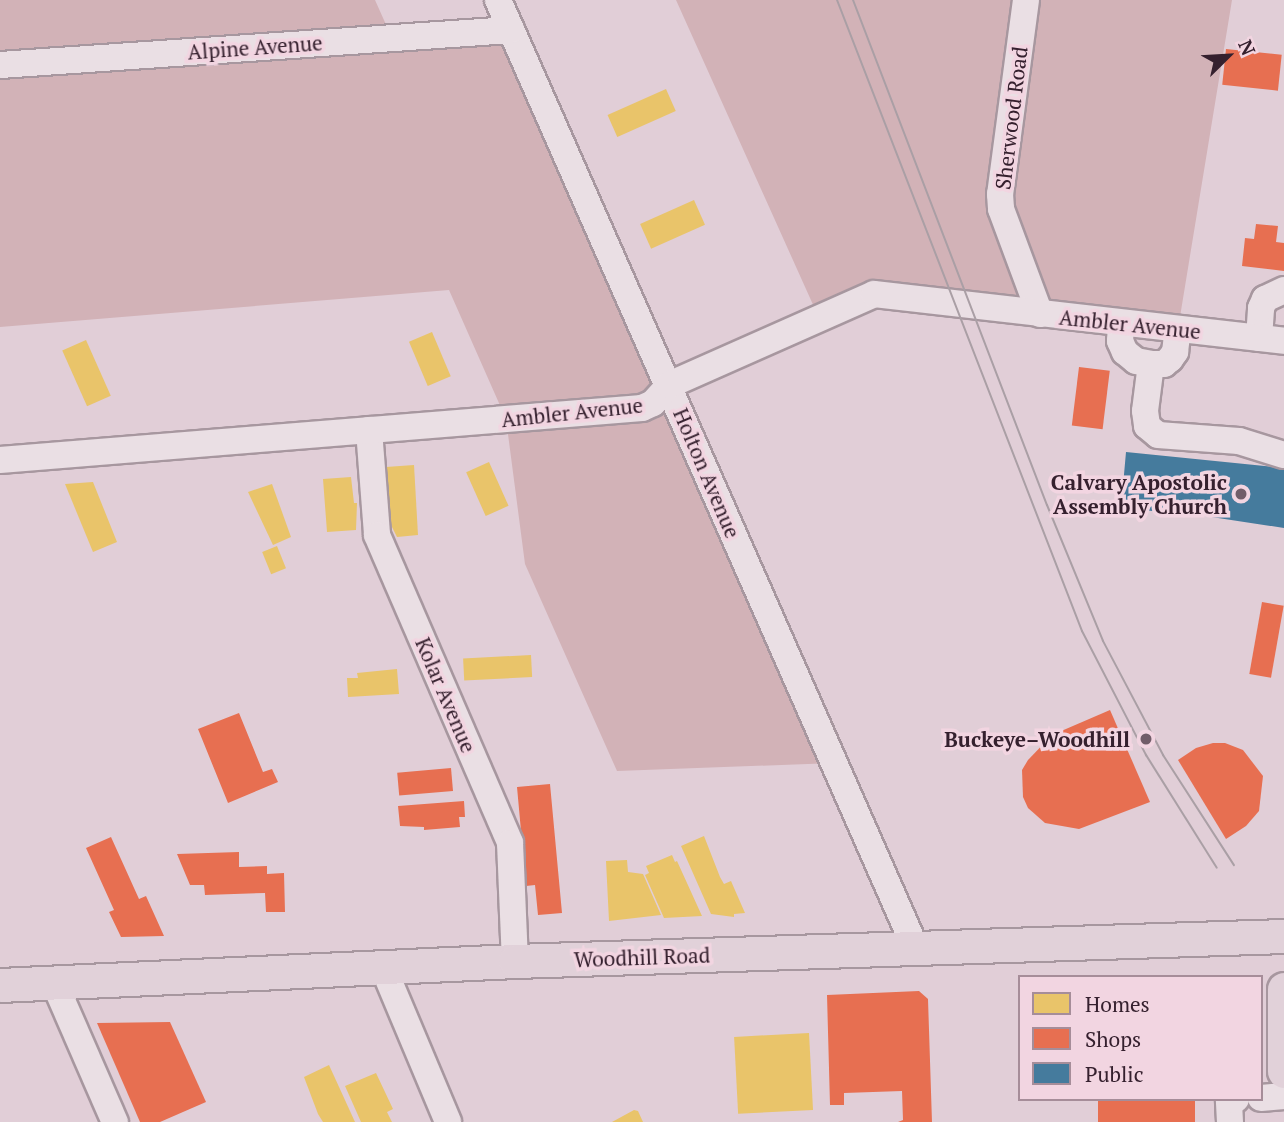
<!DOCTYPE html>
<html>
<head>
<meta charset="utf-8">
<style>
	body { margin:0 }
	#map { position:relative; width:1284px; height:1122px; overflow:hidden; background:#e1ced7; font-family:"PT Serif",serif }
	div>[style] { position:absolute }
	.green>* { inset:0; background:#d2b2b7 }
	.homes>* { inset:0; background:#e9c46a; transform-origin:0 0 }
	.shops>* { inset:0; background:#e76f51; transform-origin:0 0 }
	.public>* { inset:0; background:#457b9d }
	.roads { filter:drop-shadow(2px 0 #a7979f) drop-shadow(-2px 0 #a7979f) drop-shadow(0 2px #a7979f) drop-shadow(0 -2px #a7979f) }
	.minor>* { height:26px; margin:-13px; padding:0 13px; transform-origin:13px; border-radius:13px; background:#eadfe4 }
	.major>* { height:33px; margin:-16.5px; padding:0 16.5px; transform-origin:16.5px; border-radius:16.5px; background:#e1d1d9 }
	.tram>* { height:2px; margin:-1px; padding:0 1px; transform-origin:1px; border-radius:1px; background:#aa9fa5 }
	.dots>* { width:19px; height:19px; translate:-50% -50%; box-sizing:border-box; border:4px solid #f2d5e1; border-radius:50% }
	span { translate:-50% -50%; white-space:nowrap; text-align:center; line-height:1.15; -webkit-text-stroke:7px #f2d5e1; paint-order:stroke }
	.street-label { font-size:21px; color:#35202e }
	.poi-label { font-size:21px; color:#35202e; font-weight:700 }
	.right { translate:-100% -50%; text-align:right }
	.legend { position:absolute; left:1018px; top:975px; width:245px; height:126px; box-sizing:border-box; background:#f2d5e1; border:2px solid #a68d99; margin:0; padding:9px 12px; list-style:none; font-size:21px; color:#35202e }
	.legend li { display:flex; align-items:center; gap:14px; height:35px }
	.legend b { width:35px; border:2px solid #a68d99 }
	.north { position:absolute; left:1193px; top:21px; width:70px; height:70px; -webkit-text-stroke:5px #f2d5e1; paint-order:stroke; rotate:66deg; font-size:19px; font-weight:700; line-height:28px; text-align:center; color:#35202e }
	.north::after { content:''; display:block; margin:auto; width:24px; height:32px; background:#35202e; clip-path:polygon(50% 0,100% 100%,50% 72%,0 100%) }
</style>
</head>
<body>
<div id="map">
	<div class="green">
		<i style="clip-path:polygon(0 0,375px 0,392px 38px,511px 30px,834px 763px,617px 771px,525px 564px,506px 419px,449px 290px,0 327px)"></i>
		<i style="clip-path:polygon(676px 0,1232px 0,1178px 329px,874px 294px,819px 318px)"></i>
	</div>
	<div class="homes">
		<i style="left:666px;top:89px;width:24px;height:64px;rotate:66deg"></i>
		<i style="left:694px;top:200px;width:27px;height:59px;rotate:66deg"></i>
		<i style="left:432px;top:332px;width:48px;height:25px;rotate:67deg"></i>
		<i style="left:86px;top:340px;width:61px;height:26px;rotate:66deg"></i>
		<i style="left:489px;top:462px;width:48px;height:25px;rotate:66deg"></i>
		<i style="clip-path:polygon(414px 465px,418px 535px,397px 537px,391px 525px,386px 467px)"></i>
		<i style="clip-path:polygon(351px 477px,354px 503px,357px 503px,356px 530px,327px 532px,323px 479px)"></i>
		<i style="clip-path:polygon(93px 482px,117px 542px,93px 552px,65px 484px)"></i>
		<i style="clip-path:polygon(272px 484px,291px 537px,273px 545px,248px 492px)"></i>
		<i style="left:277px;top:546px;width:24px;height:16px;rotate:68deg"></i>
		<i style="left:531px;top:655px;width:22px;height:68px;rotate:87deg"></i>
		<i style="clip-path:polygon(397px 669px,399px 694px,348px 697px,347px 678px,358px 678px,357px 673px)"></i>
		<i style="clip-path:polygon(704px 836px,720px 877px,724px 884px,731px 881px,745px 913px,734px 914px,734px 917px,711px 914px,681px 846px)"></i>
		<i style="clip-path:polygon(672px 855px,675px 862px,677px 861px,702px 916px,664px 918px,645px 875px,649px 873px,646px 866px)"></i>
		<i style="clip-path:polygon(627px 860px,628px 872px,643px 874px,661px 915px,609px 921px,606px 861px)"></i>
		<i style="left:809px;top:1033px;width:77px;height:75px;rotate:87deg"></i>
		<i style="clip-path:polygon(329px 1065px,355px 1122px,323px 1122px,318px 1114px,304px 1077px)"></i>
		<i style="clip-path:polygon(376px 1073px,393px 1109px,387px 1112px,392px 1122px,361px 1122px,345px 1086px)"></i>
		<i style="clip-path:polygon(634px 1110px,638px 1111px,643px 1122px,612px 1122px)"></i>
	</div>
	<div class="shops">
		<i style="left:1226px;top:49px;width:56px;height:36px;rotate:6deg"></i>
		<i style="clip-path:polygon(1256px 224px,1278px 226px,1276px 242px,1284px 243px,1284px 271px,1242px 266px,1245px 238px,1254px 239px)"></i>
		<i style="left:1079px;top:367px;width:31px;height:59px;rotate:7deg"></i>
		<i style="left:1262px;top:602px;width:22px;height:73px;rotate:10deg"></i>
		<i style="clip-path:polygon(1110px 710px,1150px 802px,1079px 829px,1045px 823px,1028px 808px,1023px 797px,1022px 770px,1028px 760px,1052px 735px)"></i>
		<i style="clip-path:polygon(239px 713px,263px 772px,272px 769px,278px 782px,228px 803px,198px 729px)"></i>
		<i style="clip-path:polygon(1213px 743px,1225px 743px,1243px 750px,1263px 776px,1259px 811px,1246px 826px,1226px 839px,1178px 760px,1196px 748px)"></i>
		<i style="left:451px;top:768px;width:23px;height:54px;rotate:85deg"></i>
		<i style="clip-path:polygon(550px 784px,562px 913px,538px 915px,535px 885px,526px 886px,517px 787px)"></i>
		<i style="clip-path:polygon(464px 801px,465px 817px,459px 817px,460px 827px,424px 830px,424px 827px,400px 826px,398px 806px)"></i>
		<i style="clip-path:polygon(111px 837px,139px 899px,146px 896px,164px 936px,121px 937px,109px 912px,114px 910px,86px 848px)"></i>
		<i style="clip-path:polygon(239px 852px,239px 867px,267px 866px,267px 874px,284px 873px,285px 912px,266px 912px,265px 893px,205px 895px,204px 885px,190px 885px,177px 854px)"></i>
		<i style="clip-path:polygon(919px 991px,928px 999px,932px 1122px,898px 1122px,903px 1120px,902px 1091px,844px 1093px,844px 1105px,830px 1105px,827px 995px)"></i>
		<i style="clip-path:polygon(170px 1022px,206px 1102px,160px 1122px,140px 1122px,97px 1023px)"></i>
		<i style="left:1098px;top:1099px;width:97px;height:23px"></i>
	</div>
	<div class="public">
		<i style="clip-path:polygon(1126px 452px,1284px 468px,1284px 528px,1205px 516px,1121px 508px)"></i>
	</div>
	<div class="roads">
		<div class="minor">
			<i style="left:498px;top:0;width:1035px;rotate:66.23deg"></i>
			<i style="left:1026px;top:0;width:196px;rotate:97.6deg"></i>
			<i style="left:1000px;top:194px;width:15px;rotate:86deg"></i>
			<i style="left:1001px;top:209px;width:112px;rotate:69.6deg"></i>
			<i style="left:0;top:65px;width:512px;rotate:-3.92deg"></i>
			<i style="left:1121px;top:323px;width:18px;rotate:93deg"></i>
			<i style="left:1120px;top:341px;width:12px;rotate:66deg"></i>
			<i style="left:1125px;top:352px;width:14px;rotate:39deg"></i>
			<i style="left:1136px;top:361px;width:15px;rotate:11deg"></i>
			<i style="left:1151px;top:364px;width:13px"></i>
			<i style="left:1164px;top:364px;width:8px;rotate:-40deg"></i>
			<i style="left:1170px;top:359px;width:9px;rotate:-54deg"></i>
			<i style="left:1175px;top:352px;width:23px;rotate:-83deg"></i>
			<i style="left:1259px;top:338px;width:30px;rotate:-86deg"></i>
			<i style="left:1261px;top:308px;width:10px;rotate:-66deg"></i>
			<i style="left:1265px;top:299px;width:21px;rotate:-25deg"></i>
			<i style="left:1151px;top:364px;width:47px;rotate:97.3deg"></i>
			<i style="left:1145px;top:411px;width:15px;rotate:82deg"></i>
			<i style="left:1147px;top:426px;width:14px;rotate:39deg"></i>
			<i style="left:1158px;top:435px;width:81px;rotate:4.2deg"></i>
			<i style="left:1239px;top:441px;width:47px;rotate:17.3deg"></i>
			<i style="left:369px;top:430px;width:105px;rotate:85.6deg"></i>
			<i style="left:377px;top:535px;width:335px;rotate:66.6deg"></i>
			<i style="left:510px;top:843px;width:118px;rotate:87.6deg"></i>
			<i style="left:0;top:460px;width:644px;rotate:-4.63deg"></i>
			<i style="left:642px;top:408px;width:12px;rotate:-24deg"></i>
			<i style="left:653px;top:403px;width:24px;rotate:-48deg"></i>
			<i style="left:669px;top:385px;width:224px;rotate:-23.9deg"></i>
			<i style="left:874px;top:294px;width:413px;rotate:6.5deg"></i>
			<i style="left:383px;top:967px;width:168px;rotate:67.2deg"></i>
			<i style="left:54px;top:982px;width:153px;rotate:66.5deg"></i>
			<i style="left:1261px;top:1098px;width:23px;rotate:-5deg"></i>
			<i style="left:1230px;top:1122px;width:22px;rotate:-93deg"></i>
			<i style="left:1229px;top:1100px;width:7px;rotate:-8deg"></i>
		</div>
		<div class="major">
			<i style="left:0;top:985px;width:516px;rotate:-2.67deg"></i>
			<i style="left:515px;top:961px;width:769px;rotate:-1.86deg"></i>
			<i style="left:1284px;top:989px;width:82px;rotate:90deg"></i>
		</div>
	</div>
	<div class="tram">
		<i style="left:837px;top:0;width:677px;rotate:68.78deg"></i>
		<i style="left:1082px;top:631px;width:140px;rotate:62.7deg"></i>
		<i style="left:1146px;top:755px;width:133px;rotate:57.9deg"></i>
		<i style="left:853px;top:0;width:541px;rotate:68.99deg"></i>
		<i style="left:1047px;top:505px;width:147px;rotate:67.6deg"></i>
		<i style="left:1103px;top:641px;width:129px;rotate:62.2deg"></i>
		<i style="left:1163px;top:755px;width:131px;rotate:57.2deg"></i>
	</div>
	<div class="dots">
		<i style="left:1241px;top:494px;background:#715d69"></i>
		<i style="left:1146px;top:739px;background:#715d69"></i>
	</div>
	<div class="street-label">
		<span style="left:255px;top:47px;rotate:-4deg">Alpine Avenue</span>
		<span style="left:1011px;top:118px;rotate:-83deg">Sherwood Road</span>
		<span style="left:1130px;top:324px;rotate:6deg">Ambler Avenue</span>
		<span style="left:572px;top:412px;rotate:-6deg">Ambler Avenue</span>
		<span style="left:707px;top:473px;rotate:67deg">Holton Avenue</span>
		<span style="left:446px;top:695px;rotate:67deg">Kolar Avenue</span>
		<span style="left:642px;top:957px;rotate:-2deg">Woodhill Road</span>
	</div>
	<div class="poi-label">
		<span class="right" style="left:1227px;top:494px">Calvary Apostolic<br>Assembly Church</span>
		<span class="right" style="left:1130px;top:739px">Buckeye–Woodhill</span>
	</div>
	<ul class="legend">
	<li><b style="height:19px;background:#e9c46a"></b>Homes</li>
	<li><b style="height:19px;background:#e76f51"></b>Shops</li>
	<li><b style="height:19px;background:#457b9d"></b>Public</li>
	</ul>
	<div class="north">N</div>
</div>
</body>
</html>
